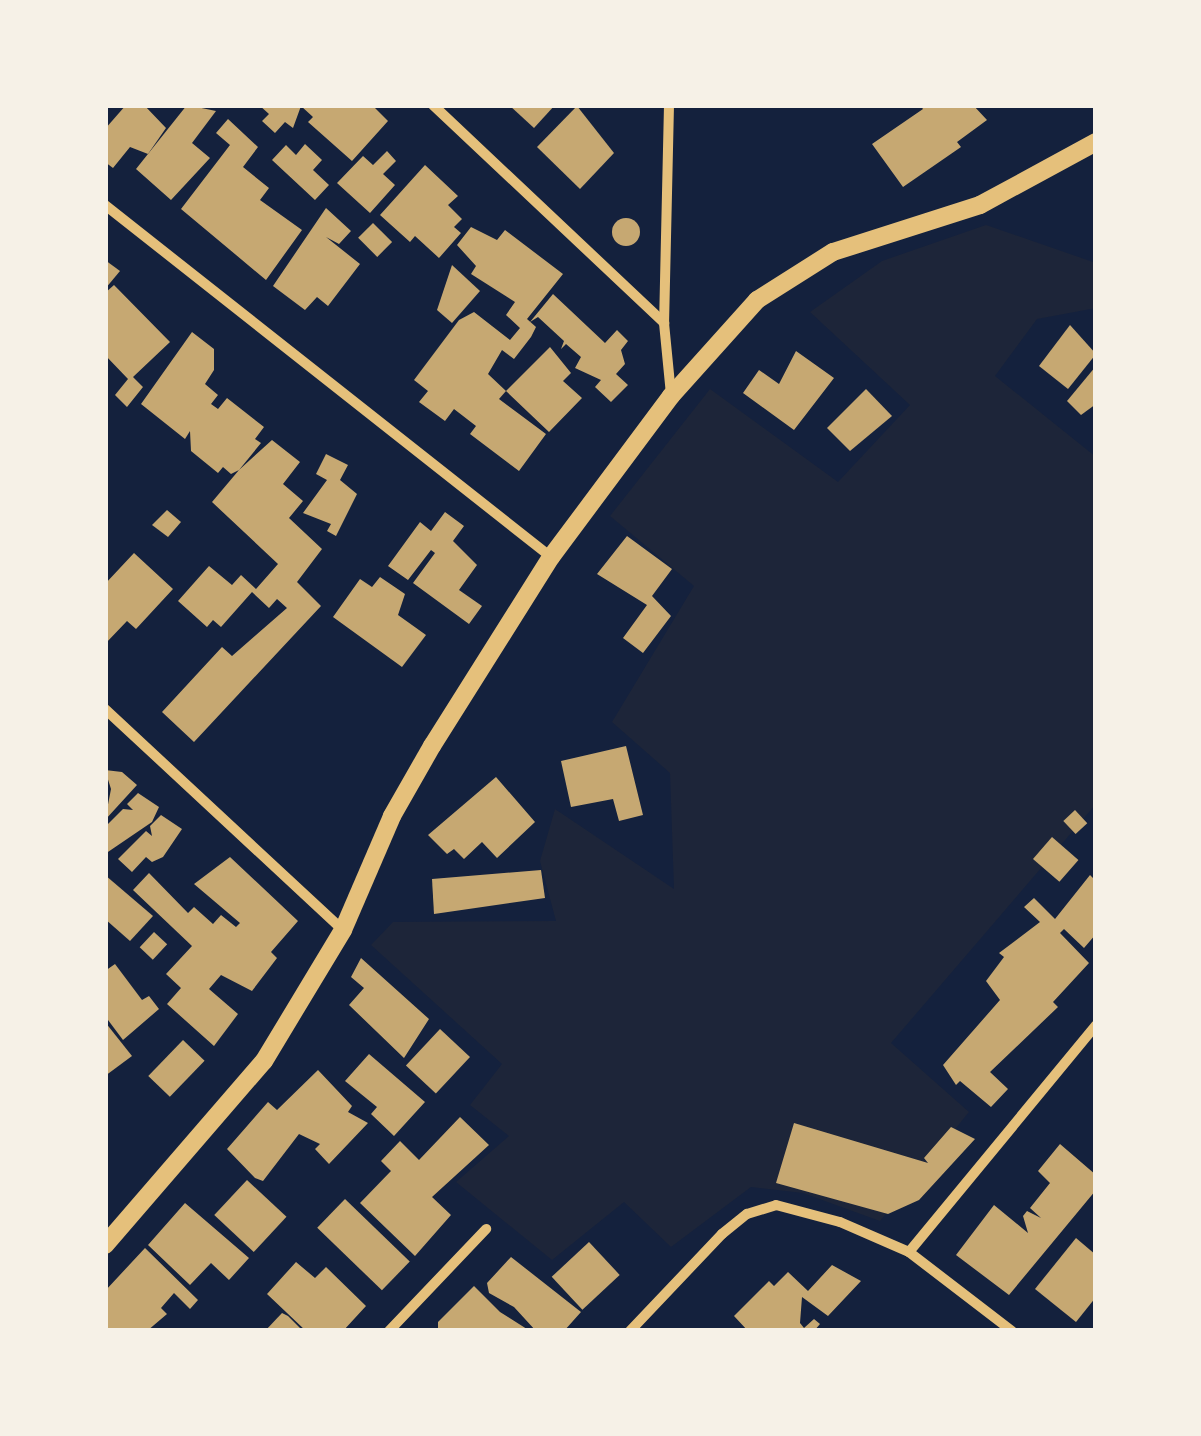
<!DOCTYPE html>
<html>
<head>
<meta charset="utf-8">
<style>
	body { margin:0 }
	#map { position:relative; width:1201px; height:1436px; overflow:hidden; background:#14213d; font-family:Rubik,sans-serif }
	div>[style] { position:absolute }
	.green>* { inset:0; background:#1d2539 }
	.building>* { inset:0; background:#c6a872; transform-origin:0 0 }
	.round { border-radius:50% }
	.minor>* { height:10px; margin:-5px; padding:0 5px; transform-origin:5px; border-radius:5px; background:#e5c07b }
	.tertiary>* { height:18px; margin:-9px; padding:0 9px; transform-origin:9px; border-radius:9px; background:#e5c07b }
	span { translate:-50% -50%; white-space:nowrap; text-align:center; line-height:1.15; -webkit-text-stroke:9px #f6f1e7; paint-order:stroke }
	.frame { position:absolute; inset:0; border:108px solid #f6f1e7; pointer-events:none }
</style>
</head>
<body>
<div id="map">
	<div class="green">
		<i style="clip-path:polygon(986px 225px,1096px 263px,1096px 308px,1037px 319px,995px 376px,1096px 457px,1096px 804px,891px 1043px,969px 1112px,880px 1221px,803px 1193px,751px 1187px,671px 1247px,624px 1202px,552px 1260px,456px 1182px,509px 1136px,470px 1105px,502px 1064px,371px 945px,393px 922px,556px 921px,540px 861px,555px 809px,674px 889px,670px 773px,612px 722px,694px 586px,610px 516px,710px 389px,838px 482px,910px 405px,810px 312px,882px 261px)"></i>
	</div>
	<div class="building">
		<i style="clip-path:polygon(126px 105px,144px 105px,166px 128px,148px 154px,130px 147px,113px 168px,105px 162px,105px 129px)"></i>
		<i style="clip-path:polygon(187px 105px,216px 111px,192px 143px,210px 158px,171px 200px,136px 169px)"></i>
		<i style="clip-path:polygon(259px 105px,372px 105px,388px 121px,352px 161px,308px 122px,313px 117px,301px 106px,293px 128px,285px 122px,275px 133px,262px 121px,269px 114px)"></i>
		<i style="clip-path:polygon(509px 105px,555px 105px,534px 128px)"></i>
		<i style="clip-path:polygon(920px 105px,973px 105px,987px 120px,957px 142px,961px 147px,903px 187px,872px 144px,923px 109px)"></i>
		<i style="clip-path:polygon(577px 106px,614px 153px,580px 189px,537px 147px)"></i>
		<i style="clip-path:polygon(228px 119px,258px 147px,243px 167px,269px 188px,260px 200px,302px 230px,266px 280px,181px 209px,230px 145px,216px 133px)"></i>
		<i style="clip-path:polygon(305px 144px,322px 160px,313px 170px,329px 185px,315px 200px,272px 160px,286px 145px,296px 155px)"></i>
		<i style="clip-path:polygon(387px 151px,396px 161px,383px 174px,395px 185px,370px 213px,337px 183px,363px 156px,373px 165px)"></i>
		<i style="clip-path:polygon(425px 165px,458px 196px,448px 205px,462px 219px,454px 227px,461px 233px,439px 258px,415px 236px,410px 242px,380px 215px)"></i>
		<i style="clip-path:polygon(326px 208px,351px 231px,339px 244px,326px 237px,360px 264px,328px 306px,317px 297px,305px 310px,273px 286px)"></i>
		<i class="round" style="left:612px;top:218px;width:28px;height:28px"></i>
		<i style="left:373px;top:223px;width:27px;height:21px;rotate:45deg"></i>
		<i style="clip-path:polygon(471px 227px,497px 240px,505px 230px,563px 274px,527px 319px,536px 327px,531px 337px,514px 359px,502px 350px,488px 374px,506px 391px,499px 399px,546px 434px,519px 471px,470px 434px,476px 426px,454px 409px,445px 421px,419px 402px,428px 391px,414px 380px,459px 320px,474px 312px,510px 340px,520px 328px,506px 315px,515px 302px,471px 274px,476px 266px,457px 245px)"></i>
		<i style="clip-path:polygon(105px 260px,120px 271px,105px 289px)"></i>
		<i style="clip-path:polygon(452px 265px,480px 291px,452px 323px,437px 310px)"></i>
		<i style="clip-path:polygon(114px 285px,170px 342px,133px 377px,143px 387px,127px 407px,115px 395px,128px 379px,105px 355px,105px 293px)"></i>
		<i style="clip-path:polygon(553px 294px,605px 343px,617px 330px,628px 341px,621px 350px,625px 364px,616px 374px,628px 385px,611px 402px,595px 387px,601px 380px,575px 368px,581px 357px,566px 344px,561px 349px,564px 341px,538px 317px,530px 322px)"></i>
		<i style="clip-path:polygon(1070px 325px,1096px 354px,1068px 389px,1039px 366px)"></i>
		<i style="clip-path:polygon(192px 332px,214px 349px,214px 370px,205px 384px,218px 395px,211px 404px,218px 409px,227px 398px,264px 427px,255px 439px,261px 443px,239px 470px,272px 440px,300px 462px,283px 484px,303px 501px,289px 518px,322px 549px,297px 582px,321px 606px,194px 742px,162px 712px,222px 647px,232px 656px,287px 608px,277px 599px,269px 608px,252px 592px,221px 627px,213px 620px,207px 627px,178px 601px,209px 566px,232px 585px,241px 575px,256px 589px,278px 564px,212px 502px,239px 470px,231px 474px,223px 467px,218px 473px,191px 451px,190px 431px,185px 439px,141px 404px)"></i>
		<i style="clip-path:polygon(550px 347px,571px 373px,563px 381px,582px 398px,549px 432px,506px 391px)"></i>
		<i style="clip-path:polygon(796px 351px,834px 378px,794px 430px,743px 393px,759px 370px,779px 384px)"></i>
		<i style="clip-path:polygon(1096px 366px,1096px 404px,1081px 415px,1067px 401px)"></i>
		<i style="clip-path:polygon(866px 389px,892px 416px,850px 451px,827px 428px)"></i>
		<i style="clip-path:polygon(326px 454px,348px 465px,340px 480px,357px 494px,336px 536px,327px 531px,331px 524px,303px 513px,327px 480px,316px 474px)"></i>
		<i style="clip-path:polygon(167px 510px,181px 522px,168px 537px,152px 525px)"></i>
		<i style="clip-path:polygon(445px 512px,464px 526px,453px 541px,477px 565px,459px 590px,482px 606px,469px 624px,413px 583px,435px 553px,431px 550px,408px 580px,388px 566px,420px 522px,431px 531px)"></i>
		<i style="clip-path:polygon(627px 536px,672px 569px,652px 596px,671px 616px,643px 653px,623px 638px,647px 605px,597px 574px)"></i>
		<i style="clip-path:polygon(134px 553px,173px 589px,136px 629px,127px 621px,105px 644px,105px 584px)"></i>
		<i style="clip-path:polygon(380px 577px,405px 594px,398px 615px,426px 635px,402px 667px,333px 617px,360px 579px,372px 587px)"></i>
		<i style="clip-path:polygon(626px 746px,643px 815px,619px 821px,613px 799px,571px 807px,561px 761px)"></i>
		<i style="clip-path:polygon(105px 770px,122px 772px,137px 785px,105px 820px,111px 789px)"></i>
		<i style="clip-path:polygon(496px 777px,535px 822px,497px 858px,482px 842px,464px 859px,454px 849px,447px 854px,428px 835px)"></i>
		<i style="clip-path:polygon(138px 793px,159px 807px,152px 822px,105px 854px,105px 827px,123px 809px,133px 810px,127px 804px)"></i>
		<i style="left:1075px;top:810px;width:18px;height:16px;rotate:47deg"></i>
		<i style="clip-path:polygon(161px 815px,182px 829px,163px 857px,152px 862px,146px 857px,132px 872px,118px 859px,146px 831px,152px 836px,150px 826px)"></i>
		<i style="left:1052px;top:837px;width:35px;height:29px;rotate:41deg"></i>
		<i style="clip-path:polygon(230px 857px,298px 921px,271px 952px,277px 958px,252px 991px,221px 975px,209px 989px,238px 1014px,214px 1046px,167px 1004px,181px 988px,166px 974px,192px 946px,133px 890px,149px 873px,188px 913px,194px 907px,213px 924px,221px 915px,236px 927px,240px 923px,194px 884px)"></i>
		<i style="clip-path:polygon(541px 870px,545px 898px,434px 914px,432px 879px)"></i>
		<i style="clip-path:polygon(105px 875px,153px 916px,130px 941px,105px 919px)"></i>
		<i style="clip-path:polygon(1090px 875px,1096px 881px,1096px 934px,1084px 948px,1064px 929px,1060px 933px,1089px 963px,1053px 1002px,1058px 1007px,990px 1072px,1008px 1089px,991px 1107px,960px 1081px,956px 1085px,943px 1065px,1000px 1000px,986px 981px,1004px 957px,999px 953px,1040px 922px,1024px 907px,1034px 898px,1055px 919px)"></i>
		<i style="left:154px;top:932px;width:18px;height:21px;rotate:43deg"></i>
		<i style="clip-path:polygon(361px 958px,429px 1019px,404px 1058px,349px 1005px,364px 988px,351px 977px)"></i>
		<i style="clip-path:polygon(115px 964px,142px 1000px,149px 996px,159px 1009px,123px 1040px,105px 1016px,105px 971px)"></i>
		<i style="clip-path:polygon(105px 1022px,132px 1056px,105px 1076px)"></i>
		<i style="left:440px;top:1029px;width:41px;height:50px;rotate:43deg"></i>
		<i style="left:183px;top:1040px;width:30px;height:50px;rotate:44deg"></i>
		<i style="clip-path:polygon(369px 1054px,425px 1102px,394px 1136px,371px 1114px,377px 1107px,345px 1081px)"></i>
		<i style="clip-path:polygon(318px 1070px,352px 1106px,348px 1112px,368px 1123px,329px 1164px,315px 1149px,320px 1144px,299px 1134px,263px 1181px,255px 1178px,227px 1149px,268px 1102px,277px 1110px)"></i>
		<i style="clip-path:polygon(460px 1117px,489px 1145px,432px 1197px,451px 1215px,415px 1256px,360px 1203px,391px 1171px,381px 1161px,400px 1141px,419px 1160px)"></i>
		<i style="clip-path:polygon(794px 1123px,928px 1163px,924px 1158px,951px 1127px,975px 1139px,919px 1200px,888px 1214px,776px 1183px)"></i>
		<i style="clip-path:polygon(1060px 1144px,1096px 1175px,1096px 1190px,1009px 1295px,956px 1255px,994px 1205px,1028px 1233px,1023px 1216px,1027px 1211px,1041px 1218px,1030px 1208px,1050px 1183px,1038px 1171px)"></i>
		<i style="left:247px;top:1180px;width:54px;height:48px;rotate:43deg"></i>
		<i style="left:345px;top:1199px;width:90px;height:40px;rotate:44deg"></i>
		<i style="clip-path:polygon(185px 1203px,249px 1258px,229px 1280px,211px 1263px,190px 1285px,148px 1245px)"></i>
		<i style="clip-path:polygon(1076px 1238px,1096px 1255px,1096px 1297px,1076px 1322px,1035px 1289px)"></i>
		<i style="left:589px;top:1242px;width:45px;height:51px;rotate:47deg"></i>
		<i style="clip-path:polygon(145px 1248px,198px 1300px,190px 1309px,174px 1293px,161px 1308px,167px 1314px,147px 1331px,105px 1331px,105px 1291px)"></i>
		<i style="clip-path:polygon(511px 1257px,581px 1312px,564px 1331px,536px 1331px,514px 1307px,489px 1293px,487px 1283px)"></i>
		<i style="clip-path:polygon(296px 1262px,315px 1278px,326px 1267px,366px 1306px,343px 1331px,306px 1331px,267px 1294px)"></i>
		<i style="clip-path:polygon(832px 1265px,861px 1281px,828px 1316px,802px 1297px,800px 1323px,804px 1328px,814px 1319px,820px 1324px,814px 1331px,748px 1331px,734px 1316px,769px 1281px,774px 1286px,788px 1272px,808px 1291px)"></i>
		<i style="clip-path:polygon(474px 1286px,500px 1312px,530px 1331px,438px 1331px,438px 1322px)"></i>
		<i style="clip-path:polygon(282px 1313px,288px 1316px,303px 1331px,265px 1331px)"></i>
	</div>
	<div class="minor">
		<i style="left:433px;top:105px;width:318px;rotate:43.3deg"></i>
		<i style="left:669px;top:105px;width:218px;rotate:91.3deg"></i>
		<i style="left:664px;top:323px;width:71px;rotate:84.4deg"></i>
		<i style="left:105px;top:205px;width:568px;rotate:38.28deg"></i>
		<i style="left:105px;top:709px;width:325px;rotate:42.9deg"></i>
		<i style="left:909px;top:1252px;width:294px;rotate:-50.5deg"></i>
		<i style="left:389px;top:1331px;width:141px;rotate:-46.4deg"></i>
		<i style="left:630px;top:1331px;width:134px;rotate:-46.5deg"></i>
		<i style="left:722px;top:1234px;width:32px;rotate:-39deg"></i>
		<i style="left:747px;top:1214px;width:30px;rotate:-17deg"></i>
		<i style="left:776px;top:1205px;width:66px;rotate:14.9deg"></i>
		<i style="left:840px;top:1222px;width:75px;rotate:23.5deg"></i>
		<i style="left:909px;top:1252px;width:130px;rotate:37.5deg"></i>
	</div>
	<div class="tertiary">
		<i style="left:105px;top:1245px;width:243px;rotate:-49.2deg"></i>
		<i style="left:264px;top:1061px;width:153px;rotate:-58.9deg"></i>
		<i style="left:343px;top:930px;width:124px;rotate:-66.7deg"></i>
		<i style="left:392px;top:816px;width:81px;rotate:-60.3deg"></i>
		<i style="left:432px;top:746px;width:223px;rotate:-57.8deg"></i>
		<i style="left:551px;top:557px;width:201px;rotate:-53.3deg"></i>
		<i style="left:671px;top:396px;width:129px;rotate:-48.1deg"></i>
		<i style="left:757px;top:300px;width:90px;rotate:-32.3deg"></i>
		<i style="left:833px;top:252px;width:154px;rotate:-17.7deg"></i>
		<i style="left:980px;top:205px;width:132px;rotate:-28.5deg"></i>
	</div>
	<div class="frame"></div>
</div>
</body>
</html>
